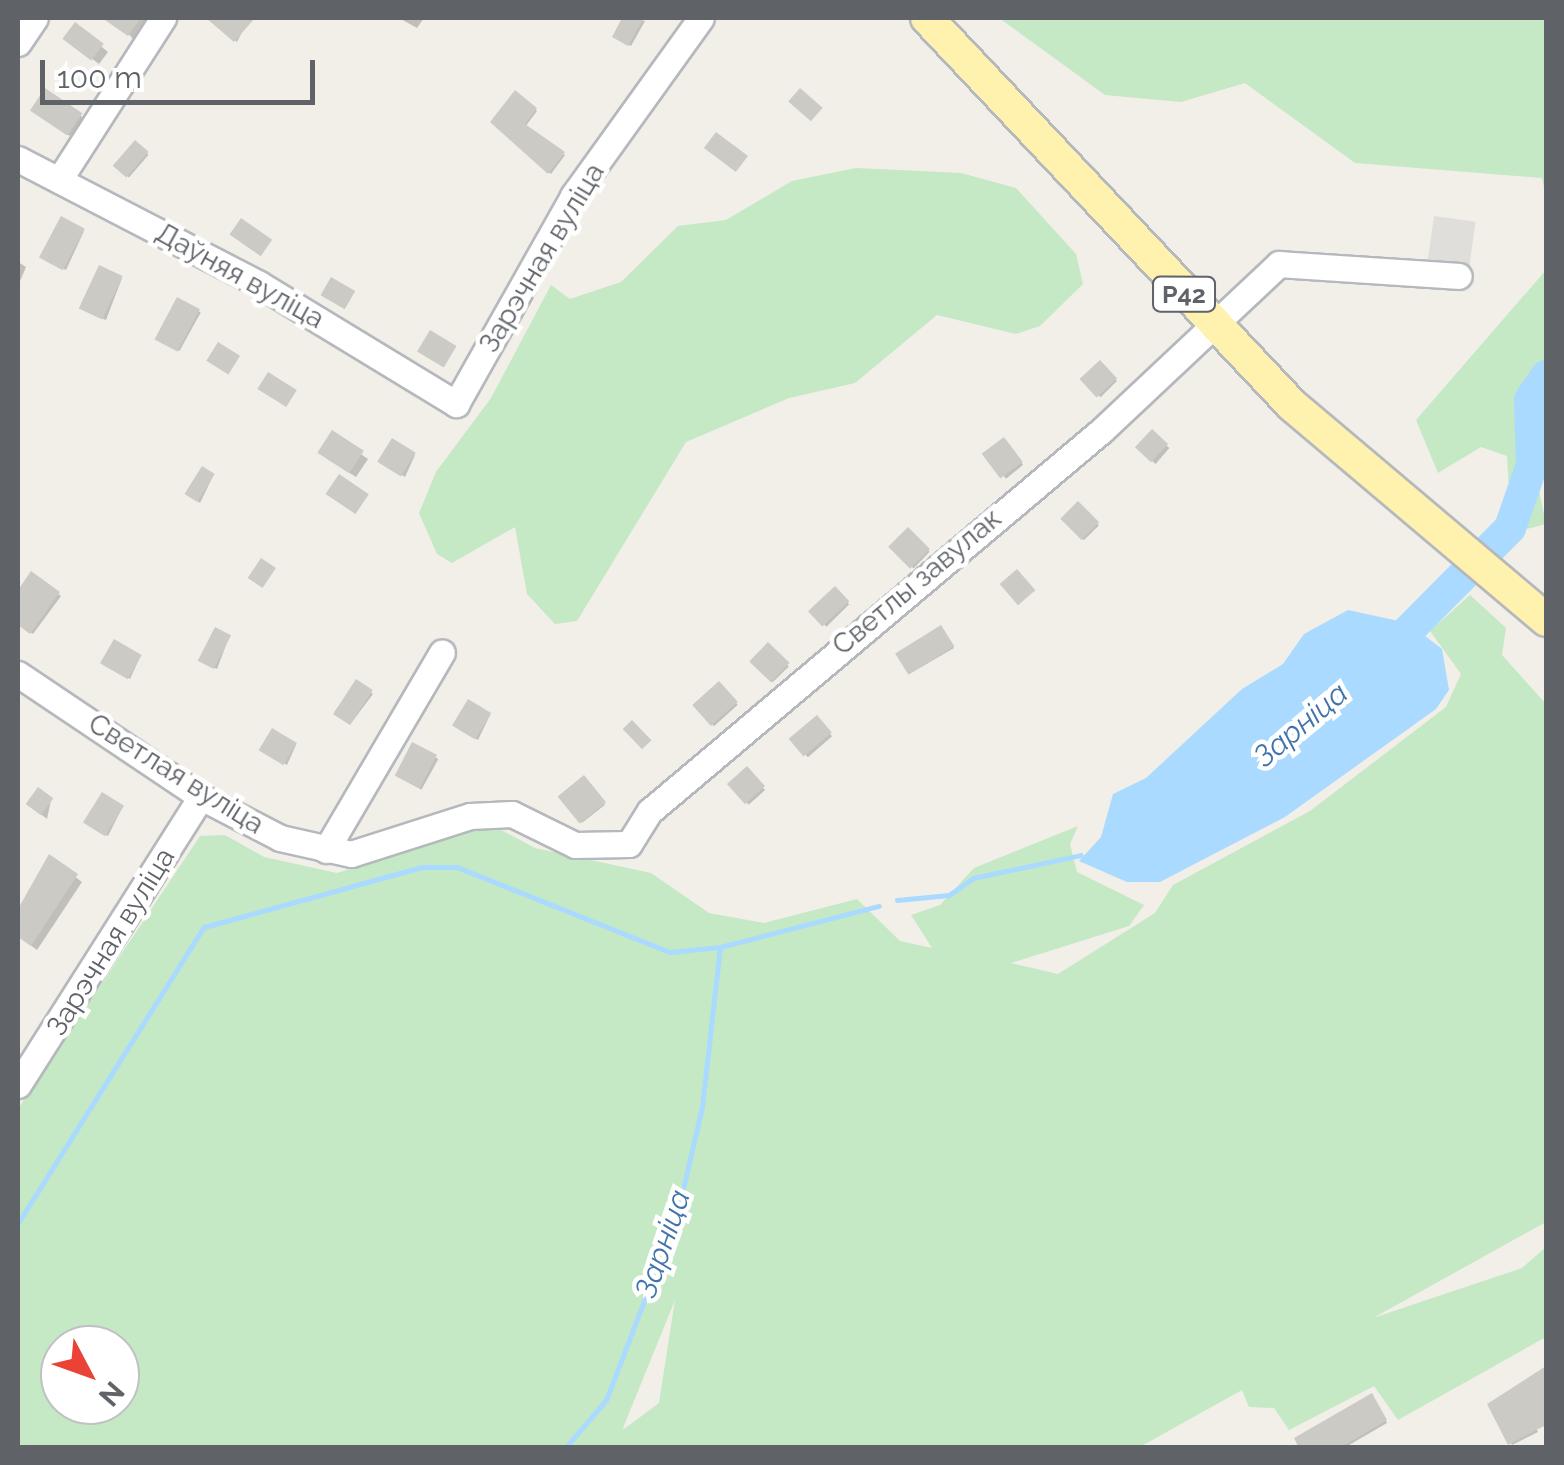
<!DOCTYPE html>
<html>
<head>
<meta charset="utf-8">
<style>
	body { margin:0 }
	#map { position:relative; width:1564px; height:1465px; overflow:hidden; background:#f1efe8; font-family:Raleway,sans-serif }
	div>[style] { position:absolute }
	.industrial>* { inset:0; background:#e0deda; transform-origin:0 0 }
	.green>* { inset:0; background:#c5e8c5 }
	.water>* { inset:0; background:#aadaff }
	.shadow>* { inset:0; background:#0003; transform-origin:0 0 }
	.stream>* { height:5px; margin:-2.5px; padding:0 2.5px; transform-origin:2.5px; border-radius:2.5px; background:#aadaff }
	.river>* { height:32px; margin:-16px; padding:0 16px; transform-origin:16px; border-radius:16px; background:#aadaff }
	.building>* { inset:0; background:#cccac5; transform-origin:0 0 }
	.roads { filter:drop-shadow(2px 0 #b5b8bc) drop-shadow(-2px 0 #b5b8bc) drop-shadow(0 2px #b5b8bc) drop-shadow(0 -2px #b5b8bc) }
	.minor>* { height:25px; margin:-12.5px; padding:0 12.5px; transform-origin:12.5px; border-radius:12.5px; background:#fff }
	.major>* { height:32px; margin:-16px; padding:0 16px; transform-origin:16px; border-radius:16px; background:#fff2af }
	span { translate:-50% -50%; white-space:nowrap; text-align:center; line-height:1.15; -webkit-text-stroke:9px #fff; paint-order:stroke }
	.shield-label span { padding:2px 8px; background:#fff; border:2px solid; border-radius:8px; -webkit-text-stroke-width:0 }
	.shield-label { font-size:25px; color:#5f6368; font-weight:700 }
	.street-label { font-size:28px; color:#5f6368 }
	.water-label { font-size:30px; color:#4174aa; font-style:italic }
	.frame { position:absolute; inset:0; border:20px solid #5f6368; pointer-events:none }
	.north { position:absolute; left:40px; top:1325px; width:100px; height:100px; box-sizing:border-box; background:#fff; border:2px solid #bfc1c3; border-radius:50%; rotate:131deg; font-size:28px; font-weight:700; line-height:40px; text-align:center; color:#5f6368 }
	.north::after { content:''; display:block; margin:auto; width:35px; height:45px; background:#ea4335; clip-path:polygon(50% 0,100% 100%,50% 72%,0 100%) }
	.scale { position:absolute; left:40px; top:60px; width:275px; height:45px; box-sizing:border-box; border:5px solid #5f6368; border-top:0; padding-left:12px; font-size:30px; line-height:35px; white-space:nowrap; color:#5f6368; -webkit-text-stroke:8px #fff; paint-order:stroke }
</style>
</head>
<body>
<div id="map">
	<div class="industrial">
		<i style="left:1434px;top:216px;width:42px;height:69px;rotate:8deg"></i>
	</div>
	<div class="green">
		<i style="clip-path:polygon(999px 18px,1546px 18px,1546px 198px,1542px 178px,1355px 163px,1245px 83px,1181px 102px,1105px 95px)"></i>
		<i style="clip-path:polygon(856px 168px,961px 173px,1016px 188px,1076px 254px,1083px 284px,1040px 326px,1016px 334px,937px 315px,855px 383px,789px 398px,686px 442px,577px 621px,555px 624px,527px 594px,515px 527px,452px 563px,437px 554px,419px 513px,436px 472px,491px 398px,551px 285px,570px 299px,621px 282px,678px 226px,726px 220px,792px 181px)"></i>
		<i style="clip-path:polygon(1546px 270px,1546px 477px,1538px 486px,1546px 524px,1523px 530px,1510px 508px,1507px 456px,1481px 447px,1438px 473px,1416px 420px)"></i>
		<i style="clip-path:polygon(evenodd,1470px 595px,1506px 628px,1502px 655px,1546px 704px,1546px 1222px,1373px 1318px,1522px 1268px,1546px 1247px,1546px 1337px,1398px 1420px,1374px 1386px,1289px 1430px,1274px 1408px,1249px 1407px,1242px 1390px,1138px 1448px,18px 1448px,18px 1109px,200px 836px,225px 835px,264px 857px,337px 873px,492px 825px,535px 848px,651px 873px,709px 913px,764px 923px,857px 899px,900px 941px,932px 948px,911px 915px,940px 905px,974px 868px,1078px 826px,1070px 844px,1077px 872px,1144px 905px,1129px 926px,1011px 963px,1058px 974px,1155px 913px,1173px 885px,1310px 811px,1446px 707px,1461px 674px,1430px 631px,1470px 595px,675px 1300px,659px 1403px,624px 1429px,623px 1428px,675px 1300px,1470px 595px,60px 1345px,120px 1345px,120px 1405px,60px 1405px,60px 1345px)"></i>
	</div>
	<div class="water">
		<i style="clip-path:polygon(1348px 610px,1408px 623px,1442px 649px,1449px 690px,1436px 709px,1285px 817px,1160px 882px,1127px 882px,1079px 861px,1101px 837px,1113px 794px,1146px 778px,1242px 689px,1283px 664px,1304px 634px)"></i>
	</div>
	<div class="shadow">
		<i style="clip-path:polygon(114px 18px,150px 18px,134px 40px)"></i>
		<i style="clip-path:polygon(249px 18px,237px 42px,212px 20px,214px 18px)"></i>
		<i style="clip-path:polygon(399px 18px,424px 18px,417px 28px)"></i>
		<i style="clip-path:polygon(625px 18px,645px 21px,631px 46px,615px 37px)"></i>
		<i style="clip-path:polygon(75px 25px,108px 52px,99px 64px,71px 43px)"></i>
		<i style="clip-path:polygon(515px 94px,537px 111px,525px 127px,565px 155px,551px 174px,494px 122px)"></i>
		<i style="clip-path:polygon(39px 115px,80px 115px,85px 120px,73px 138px)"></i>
		<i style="left:135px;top:143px;width:18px;height:30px;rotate:41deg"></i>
		<i style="clip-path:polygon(84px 231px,66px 270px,44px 258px)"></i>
		<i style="clip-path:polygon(18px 262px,26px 267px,18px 286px)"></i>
		<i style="clip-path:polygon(122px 278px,106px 320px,84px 310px)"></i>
		<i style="left:178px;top:300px;width:26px;height:44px;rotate:29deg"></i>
		<i style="left:1100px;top:364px;width:24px;height:23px;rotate:45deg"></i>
		<i style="left:1152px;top:433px;width:23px;height:21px;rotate:41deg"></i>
		<i style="clip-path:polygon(332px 434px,368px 459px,356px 477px,326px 458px)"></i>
		<i style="left:1003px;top:440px;width:32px;height:22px;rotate:51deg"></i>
		<i style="clip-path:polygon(415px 455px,405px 477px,383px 463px)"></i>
		<i style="clip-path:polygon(213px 476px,200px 503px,188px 494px)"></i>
		<i style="left:1078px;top:504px;width:30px;height:21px;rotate:46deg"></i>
		<i style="left:908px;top:531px;width:30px;height:23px;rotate:44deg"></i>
		<i style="clip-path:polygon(32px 575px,61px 596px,33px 634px,18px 623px,18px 595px)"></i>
		<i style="left:835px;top:590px;width:20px;height:32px;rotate:45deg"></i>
		<i style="clip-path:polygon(943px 630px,954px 648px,911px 673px,909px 671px)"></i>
		<i style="clip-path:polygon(229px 637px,217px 669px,204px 663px)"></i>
		<i style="left:768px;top:645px;width:30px;height:23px;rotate:46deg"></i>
		<i style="clip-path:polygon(140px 657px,130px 679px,105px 664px)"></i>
		<i style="left:357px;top:682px;width:20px;height:38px;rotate:37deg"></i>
		<i style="left:719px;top:684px;width:28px;height:32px;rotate:48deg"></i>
		<i style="clip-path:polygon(490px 715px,478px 740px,457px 728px)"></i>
		<i style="left:817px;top:719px;width:23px;height:32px;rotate:49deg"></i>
		<i style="clip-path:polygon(296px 745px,287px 765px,264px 751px)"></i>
		<i style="left:413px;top:745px;width:29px;height:35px;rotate:29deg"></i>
		<i style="left:747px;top:770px;width:27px;height:22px;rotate:48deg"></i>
		<i style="left:584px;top:778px;width:34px;height:29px;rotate:52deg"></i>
		<i style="clip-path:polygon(51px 800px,47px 819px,34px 809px)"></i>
		<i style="clip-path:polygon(122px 808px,108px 836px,88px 824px)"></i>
		<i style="clip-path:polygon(50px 858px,82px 882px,37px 950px,18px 936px,18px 911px)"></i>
		<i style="clip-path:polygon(1546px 1369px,1546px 1406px,1530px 1416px,1538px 1432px,1512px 1445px,1490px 1404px)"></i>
		<i style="clip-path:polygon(1373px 1398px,1387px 1423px,1344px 1448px,1302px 1448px)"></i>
	</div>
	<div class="stream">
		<i style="left:897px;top:900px;width:52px;rotate:-5.5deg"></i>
		<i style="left:949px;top:895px;width:29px;rotate:-35deg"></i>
		<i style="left:973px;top:878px;width:110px;rotate:-12deg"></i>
		<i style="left:18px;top:1223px;width:350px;rotate:-57.9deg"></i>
		<i style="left:204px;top:927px;width:226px;rotate:-15.4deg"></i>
		<i style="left:422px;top:867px;width:35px"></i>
		<i style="left:457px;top:867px;width:229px;rotate:21.8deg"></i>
		<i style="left:670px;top:952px;width:50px;rotate:-5.7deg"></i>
		<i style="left:565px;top:1448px;width:63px;rotate:-49.5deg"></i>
		<i style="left:606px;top:1400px;width:198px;rotate:-69deg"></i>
		<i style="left:677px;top:1215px;width:111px;rotate:-77deg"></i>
		<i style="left:702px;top:1107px;width:161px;rotate:-83.6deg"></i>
		<i style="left:720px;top:947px;width:164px;rotate:-14.5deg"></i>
	</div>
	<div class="river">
		<i style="left:1383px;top:656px;width:180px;rotate:-45.2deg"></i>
		<i style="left:1510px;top:528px;width:67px;rotate:-70.8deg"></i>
		<i style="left:1532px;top:465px;width:65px;rotate:-91.8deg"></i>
		<i style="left:1530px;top:400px;width:29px;rotate:-56deg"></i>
	</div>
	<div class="building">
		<i style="clip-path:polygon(102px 18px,141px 18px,128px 36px)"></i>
		<i style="clip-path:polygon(206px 18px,255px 18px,234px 42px)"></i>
		<i style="clip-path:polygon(622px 18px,644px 18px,628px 46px,612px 37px)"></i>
		<i style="left:75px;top:22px;width:36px;height:21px;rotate:37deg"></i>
		<i style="left:45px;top:88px;width:45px;height:27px;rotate:34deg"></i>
		<i style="left:800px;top:88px;width:30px;height:18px;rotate:41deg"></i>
		<i style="clip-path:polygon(515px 90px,537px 108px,525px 124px,565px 152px,548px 174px,490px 122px)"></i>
		<i style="left:716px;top:132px;width:40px;height:20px;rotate:37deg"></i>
		<i style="left:135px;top:140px;width:18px;height:34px;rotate:41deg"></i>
		<i style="left:61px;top:216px;width:27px;height:47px;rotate:28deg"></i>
		<i style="left:241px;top:218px;width:38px;height:20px;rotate:35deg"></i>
		<i style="left:99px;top:265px;width:26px;height:48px;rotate:25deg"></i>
		<i style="left:331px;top:277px;width:28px;height:21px;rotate:30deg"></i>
		<i style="left:177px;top:297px;width:26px;height:48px;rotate:28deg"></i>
		<i style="left:430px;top:330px;width:31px;height:25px;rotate:31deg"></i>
		<i style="left:218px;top:342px;width:26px;height:22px;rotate:32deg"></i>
		<i style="left:1100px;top:360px;width:25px;height:28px;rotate:47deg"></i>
		<i style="left:268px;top:372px;width:34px;height:20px;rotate:32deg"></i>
		<i style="left:1152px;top:429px;width:22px;height:25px;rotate:43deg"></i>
		<i style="left:332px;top:430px;width:38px;height:27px;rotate:33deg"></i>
		<i style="left:1004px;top:437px;width:31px;height:28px;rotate:53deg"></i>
		<i style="left:392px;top:438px;width:28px;height:28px;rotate:32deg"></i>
		<i style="left:202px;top:466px;width:15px;height:33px;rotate:32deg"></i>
		<i style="left:339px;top:474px;width:36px;height:24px;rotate:34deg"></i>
		<i style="left:1078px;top:501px;width:30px;height:25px;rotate:45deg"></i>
		<i style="left:908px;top:527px;width:31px;height:28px;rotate:45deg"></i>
		<i style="left:261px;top:558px;width:18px;height:24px;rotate:34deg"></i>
		<i style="left:1017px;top:569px;width:28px;height:23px;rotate:49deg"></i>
		<i style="clip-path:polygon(31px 571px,60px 592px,30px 634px,18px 625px,18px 590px)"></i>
		<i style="left:835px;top:586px;width:21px;height:37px;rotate:47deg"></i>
		<i style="left:941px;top:625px;width:25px;height:54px;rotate:58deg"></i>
		<i style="left:215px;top:627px;width:18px;height:38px;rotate:27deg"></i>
		<i style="left:114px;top:639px;width:32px;height:28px;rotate:30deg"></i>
		<i style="left:768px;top:642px;width:30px;height:27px;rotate:44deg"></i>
		<i style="left:356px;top:679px;width:20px;height:42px;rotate:33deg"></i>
		<i style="left:719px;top:681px;width:28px;height:36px;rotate:48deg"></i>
		<i style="left:468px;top:699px;width:27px;height:31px;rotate:31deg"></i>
		<i style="left:817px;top:715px;width:23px;height:37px;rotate:50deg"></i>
		<i style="left:632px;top:720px;width:28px;height:13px;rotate:46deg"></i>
		<i style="left:272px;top:728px;width:29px;height:26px;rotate:31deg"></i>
		<i style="left:412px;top:742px;width:28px;height:38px;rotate:27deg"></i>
		<i style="left:747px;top:766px;width:27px;height:27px;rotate:48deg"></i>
		<i style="left:584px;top:775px;width:35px;height:34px;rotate:51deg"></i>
		<i style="left:38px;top:787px;width:19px;height:21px;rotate:36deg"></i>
		<i style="left:102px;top:792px;width:26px;height:36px;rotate:32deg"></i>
		<i style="clip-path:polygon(49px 854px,78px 874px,31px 946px,18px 937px,18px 909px)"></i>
		<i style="clip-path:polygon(1546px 1366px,1546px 1425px,1508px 1445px,1487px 1404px)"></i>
		<i style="clip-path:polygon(1372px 1393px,1387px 1420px,1340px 1448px,1299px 1448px,1294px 1438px)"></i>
	</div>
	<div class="roads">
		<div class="minor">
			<i style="left:18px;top:43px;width:30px;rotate:-56deg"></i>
			<i style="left:18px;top:159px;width:271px;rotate:27.4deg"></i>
			<i style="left:259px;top:284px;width:231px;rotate:31.3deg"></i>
			<i style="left:456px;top:404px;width:239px;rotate:-60.6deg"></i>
			<i style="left:573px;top:196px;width:219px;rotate:-54.3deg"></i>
			<i style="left:59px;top:180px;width:193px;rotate:-57.3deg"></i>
			<i style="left:18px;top:674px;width:220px;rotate:33.9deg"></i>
			<i style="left:201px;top:797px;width:89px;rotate:27.4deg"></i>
			<i style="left:280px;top:838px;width:73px;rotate:12.7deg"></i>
			<i style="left:351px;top:854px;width:125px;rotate:-17.7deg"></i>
			<i style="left:470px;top:816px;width:42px;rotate:-2.7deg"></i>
			<i style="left:512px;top:814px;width:70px;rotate:26.2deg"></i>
			<i style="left:575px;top:845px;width:54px;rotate:-1.1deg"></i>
			<i style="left:629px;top:844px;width:39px;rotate:-58deg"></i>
			<i style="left:650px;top:811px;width:590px;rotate:-40.12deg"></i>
			<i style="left:1101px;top:431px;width:244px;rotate:-43.2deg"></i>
			<i style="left:1279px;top:264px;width:180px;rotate:3.8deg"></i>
			<i style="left:326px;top:850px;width:229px;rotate:-59.6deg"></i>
			<i style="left:18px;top:1085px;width:341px;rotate:-57.6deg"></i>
		</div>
		<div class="major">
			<i style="left:927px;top:18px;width:532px;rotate:46.68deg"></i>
			<i style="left:1292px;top:405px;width:333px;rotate:40.2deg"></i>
		</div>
	</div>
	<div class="shield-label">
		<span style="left:1184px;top:294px">Р42</span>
	</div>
	<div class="street-label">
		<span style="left:542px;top:258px;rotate:-59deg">Зарэчная вуліца</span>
		<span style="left:240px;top:276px;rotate:29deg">Даўняя вуліца</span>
		<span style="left:917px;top:582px;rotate:-40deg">Светлы завулак</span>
		<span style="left:176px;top:774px;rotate:32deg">Светлая вуліца</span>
		<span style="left:111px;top:942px;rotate:-58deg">Зарэчная вуліца</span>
	</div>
	<div class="water-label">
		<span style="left:1301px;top:725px;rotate:-40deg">Зарніца</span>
		<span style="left:663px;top:1244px;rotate:-71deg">Зарніца</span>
	</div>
	<div class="frame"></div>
	<div class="north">N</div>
	<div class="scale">100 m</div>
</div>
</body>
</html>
